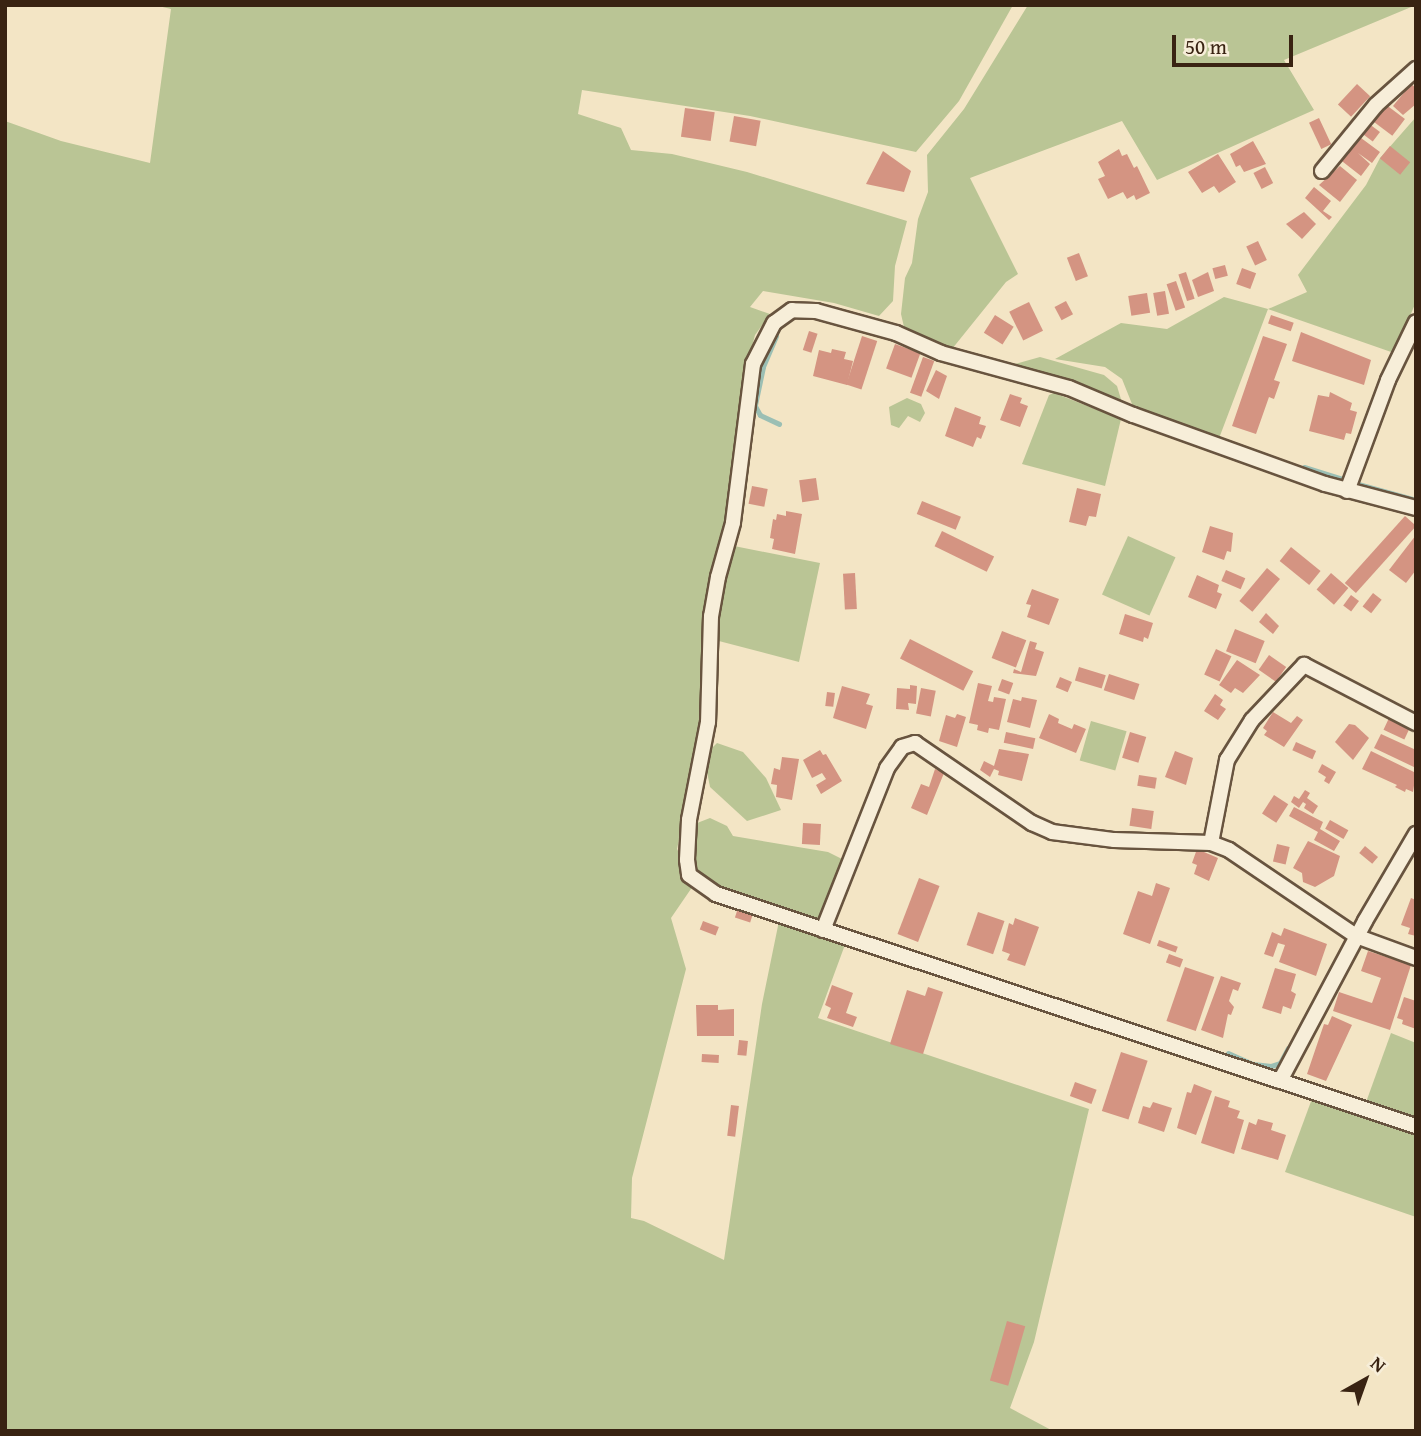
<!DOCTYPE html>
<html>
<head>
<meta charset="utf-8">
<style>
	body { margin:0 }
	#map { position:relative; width:1421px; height:1436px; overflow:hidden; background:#f3e5c5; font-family:"Gentium Book Plus",serif }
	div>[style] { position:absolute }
	.green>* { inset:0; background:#bac595; transform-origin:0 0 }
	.stream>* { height:5px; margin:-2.5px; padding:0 2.5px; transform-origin:2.5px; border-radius:2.5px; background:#9bbfb4 }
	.building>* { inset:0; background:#d49482; transform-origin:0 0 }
	.roads { filter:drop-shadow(2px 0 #68543f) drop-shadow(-2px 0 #68543f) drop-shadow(0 2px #68543f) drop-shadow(0 -2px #68543f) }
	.street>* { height:14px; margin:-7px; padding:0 7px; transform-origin:7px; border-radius:7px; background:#f7eed9 }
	span { translate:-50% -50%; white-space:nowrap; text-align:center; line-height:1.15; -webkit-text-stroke:7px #f7eed9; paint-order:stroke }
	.frame { position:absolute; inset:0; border:7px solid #392312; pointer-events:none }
	.north { position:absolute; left:1330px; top:1345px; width:70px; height:70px; -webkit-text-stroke:5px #f7eed9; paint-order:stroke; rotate:40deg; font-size:19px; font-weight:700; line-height:28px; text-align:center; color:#392312 }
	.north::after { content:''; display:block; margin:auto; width:24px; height:32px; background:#392312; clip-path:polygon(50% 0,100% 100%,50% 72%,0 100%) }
	.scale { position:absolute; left:1172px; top:35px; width:121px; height:32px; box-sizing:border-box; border:4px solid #392312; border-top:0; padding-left:9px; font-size:21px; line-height:24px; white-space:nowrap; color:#392312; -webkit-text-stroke:5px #f7eed9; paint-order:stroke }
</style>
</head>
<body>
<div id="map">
	<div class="green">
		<i style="clip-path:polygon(154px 5px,1013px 5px,959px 101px,916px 152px,750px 116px,582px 90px,578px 114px,621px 128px,631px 150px,672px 154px,747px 172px,907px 221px,895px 266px,893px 301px,879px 316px,834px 303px,763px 291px,750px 307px,770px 314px,755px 335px,746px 370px,706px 713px,677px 849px,695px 883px,671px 918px,686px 969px,632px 1178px,631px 1218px,644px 1221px,724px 1260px,762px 1004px,779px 921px,846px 942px,818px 1018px,1089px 1109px,1034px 1342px,1010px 1408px,1053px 1431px,5px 1431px,5px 121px,61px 141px,150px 163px,171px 9px)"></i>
		<i style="clip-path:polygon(1028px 5px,1416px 5px,1284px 60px,1314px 110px,1157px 180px,1122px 121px,970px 178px,1018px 274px,1006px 282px,952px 349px,904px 327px,901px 314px,905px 278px,912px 263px,918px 219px,928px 192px,927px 155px,964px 109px)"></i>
		<i style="clip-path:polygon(1416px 117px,1416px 302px,1394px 353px,1268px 309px,1218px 441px,1134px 409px,1122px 379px,1105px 367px,1055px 359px,1121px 323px,1167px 329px,1224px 297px,1268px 309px,1307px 292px,1298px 275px,1366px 185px,1380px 158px)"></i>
		<i style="clip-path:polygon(1040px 357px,1104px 375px,1117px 386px,1123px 406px,1004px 367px)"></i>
		<i style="clip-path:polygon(1054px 393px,1121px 419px,1105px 486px,1022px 464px,1049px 395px)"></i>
		<i style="clip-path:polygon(907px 398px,921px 404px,925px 413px,920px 422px,908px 416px,899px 428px,891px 425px,889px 407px)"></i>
		<i style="left:1128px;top:536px;width:52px;height:64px;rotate:24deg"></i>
		<i style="clip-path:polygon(734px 546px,820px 563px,799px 662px,715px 640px,722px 582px)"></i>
		<i style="left:1091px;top:721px;width:37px;height:41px;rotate:16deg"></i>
		<i style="clip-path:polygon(717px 743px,743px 752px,766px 778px,781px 810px,747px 821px,710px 787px,704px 756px)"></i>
		<i style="clip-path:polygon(710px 818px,727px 826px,733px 836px,828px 852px,844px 860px,819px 923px,699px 881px,691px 869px,692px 825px)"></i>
		<i style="clip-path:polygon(1391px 1033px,1416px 1043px,1416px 1122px,1365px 1105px)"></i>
		<i style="clip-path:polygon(1313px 1096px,1416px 1131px,1416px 1217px,1285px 1172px)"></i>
	</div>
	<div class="stream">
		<i style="left:776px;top:336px;width:34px;rotate:113deg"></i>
		<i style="left:763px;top:367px;width:40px;rotate:102deg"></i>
		<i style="left:755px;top:406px;width:10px;rotate:61deg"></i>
		<i style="left:760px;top:415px;width:21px;rotate:25deg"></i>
		<i style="left:1304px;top:467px;width:41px;rotate:17.1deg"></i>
		<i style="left:1358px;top:484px;width:60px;rotate:15.4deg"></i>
		<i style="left:1228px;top:1053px;width:27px;rotate:24deg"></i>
		<i style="left:1253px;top:1064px;width:18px;rotate:6deg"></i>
		<i style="left:1271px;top:1066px;width:9px;rotate:-18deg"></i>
		<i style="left:1280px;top:1063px;width:17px;rotate:-62deg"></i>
	</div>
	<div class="building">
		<i style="left:1357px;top:84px;width:18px;height:28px;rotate:43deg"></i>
		<i style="clip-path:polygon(1411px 84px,1416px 88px,1416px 104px,1403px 115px,1393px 106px)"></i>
		<i style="left:1385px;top:104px;width:25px;height:21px;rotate:37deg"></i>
		<i style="left:685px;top:108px;width:30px;height:29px;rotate:8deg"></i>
		<i style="left:734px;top:116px;width:27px;height:26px;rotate:10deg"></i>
		<i style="left:1319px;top:118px;width:29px;height:11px;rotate:65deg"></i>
		<i style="left:1368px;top:123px;width:15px;height:12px;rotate:37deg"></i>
		<i style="clip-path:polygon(1357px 135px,1380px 152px,1372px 163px,1358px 153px,1370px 164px,1361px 176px,1338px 158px)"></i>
		<i style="clip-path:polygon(1253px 141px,1266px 164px,1244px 172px,1240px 165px,1236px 167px,1230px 154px)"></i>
		<i style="left:1390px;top:146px;width:26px;height:16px;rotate:39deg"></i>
		<i style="clip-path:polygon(1119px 149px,1122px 156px,1127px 154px,1134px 168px,1137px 166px,1150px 193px,1136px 200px,1134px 195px,1127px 199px,1123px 192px,1108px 199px,1098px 179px,1105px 176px,1098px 162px)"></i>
		<i style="clip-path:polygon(883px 151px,911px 171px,904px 192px,866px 184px)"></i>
		<i style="clip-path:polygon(1218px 154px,1236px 182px,1219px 193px,1214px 186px,1202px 193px,1188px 172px)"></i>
		<i style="clip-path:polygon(1340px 166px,1357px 180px,1340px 202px,1319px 185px)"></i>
		<i style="left:1265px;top:167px;width:18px;height:13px;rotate:63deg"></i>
		<i style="clip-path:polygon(1314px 187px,1331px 201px,1323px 211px,1332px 217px,1329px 220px,1305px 198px)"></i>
		<i style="clip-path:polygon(1304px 212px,1316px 224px,1302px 239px,1286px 224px)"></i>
		<i style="left:1258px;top:241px;width:21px;height:13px;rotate:65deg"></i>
		<i style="left:1079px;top:253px;width:25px;height:13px;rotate:69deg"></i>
		<i style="left:1225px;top:265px;width:11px;height:13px;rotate:75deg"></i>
		<i style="left:1242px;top:268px;width:15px;height:17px;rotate:20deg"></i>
		<i style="left:1186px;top:272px;width:28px;height:8px;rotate:72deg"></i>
		<i style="clip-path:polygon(1208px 272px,1214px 291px,1198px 297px,1192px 280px)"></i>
		<i style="left:1176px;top:281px;width:28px;height:10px;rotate:71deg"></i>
		<i style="left:1165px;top:291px;width:23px;height:12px;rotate:80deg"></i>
		<i style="left:1147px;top:293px;width:20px;height:19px;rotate:81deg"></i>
		<i style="left:1066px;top:301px;width:15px;height:13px;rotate:62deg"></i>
		<i style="left:1029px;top:302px;width:32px;height:22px;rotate:64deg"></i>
		<i style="left:995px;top:315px;width:22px;height:21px;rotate:32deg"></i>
		<i style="left:1271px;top:315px;width:24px;height:9px;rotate:19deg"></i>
		<i style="left:809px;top:331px;width:9px;height:20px;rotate:18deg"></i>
		<i style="clip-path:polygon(1301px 332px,1371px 360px,1364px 385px,1292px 361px)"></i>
		<i style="left:862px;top:336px;width:16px;height:51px;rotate:18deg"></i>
		<i style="clip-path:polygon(1263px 336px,1287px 344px,1274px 380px,1280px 382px,1274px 399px,1269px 397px,1256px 434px,1232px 426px)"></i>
		<i style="left:895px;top:344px;width:27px;height:26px;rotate:20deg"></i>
		<i style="clip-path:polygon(832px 349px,846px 352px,844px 359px,853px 361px,847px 385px,813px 376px,819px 350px,831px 353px)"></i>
		<i style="left:923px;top:357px;width:12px;height:38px;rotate:20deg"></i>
		<i style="clip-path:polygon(936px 370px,947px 376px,939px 399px,926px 391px)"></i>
		<i style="clip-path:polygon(1330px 392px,1352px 403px,1350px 410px,1357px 412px,1351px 434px,1346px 433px,1344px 440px,1309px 431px,1318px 395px,1329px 397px)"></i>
		<i style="clip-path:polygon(1010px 394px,1022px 398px,1020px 403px,1028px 406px,1020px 427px,1000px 420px)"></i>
		<i style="clip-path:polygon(955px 407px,981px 417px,979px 424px,986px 426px,981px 439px,977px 437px,973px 447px,945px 436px)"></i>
		<i style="left:816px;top:478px;width:22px;height:17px;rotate:82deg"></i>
		<i style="left:752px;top:486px;width:16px;height:18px;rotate:11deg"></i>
		<i style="clip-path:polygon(1077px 488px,1101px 494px,1096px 517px,1089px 516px,1086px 526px,1069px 522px)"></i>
		<i style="left:922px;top:501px;width:42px;height:14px;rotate:22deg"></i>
		<i style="clip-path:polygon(786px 511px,802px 514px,795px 554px,772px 549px,774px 539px,770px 538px,773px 519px,776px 520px,777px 514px,786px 516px)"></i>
		<i style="left:1405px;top:516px;width:15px;height:90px;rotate:42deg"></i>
		<i style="clip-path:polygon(1210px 526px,1233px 533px,1231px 552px,1227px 551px,1224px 560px,1202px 552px)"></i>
		<i style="left:942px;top:531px;width:58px;height:17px;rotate:26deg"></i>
		<i style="clip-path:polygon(1416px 535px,1416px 570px,1406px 583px,1389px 570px)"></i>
		<i style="left:1291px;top:547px;width:38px;height:18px;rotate:39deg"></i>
		<i style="left:1267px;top:568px;width:17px;height:43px;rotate:40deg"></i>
		<i style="left:1226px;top:570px;width:21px;height:12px;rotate:23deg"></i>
		<i style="left:855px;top:573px;width:36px;height:12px;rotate:87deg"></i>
		<i style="left:1331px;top:573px;width:23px;height:22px;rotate:41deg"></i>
		<i style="clip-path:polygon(1197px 575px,1219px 585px,1217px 592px,1222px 594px,1216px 609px,1188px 597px)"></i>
		<i style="clip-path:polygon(1032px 589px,1059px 599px,1049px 625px,1027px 617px,1031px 605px,1026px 604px)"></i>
		<i style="left:1373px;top:593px;width:11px;height:17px;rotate:38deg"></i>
		<i style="left:1351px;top:595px;width:10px;height:13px;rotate:37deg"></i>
		<i style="clip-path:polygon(1266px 613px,1279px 626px,1273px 634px,1259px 622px)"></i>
		<i style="clip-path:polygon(1125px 614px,1153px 623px,1148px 639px,1144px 637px,1143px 642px,1119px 634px)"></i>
		<i style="left:1235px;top:629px;width:32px;height:24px;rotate:22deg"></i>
		<i style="left:1002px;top:631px;width:26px;height:29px;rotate:21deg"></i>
		<i style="left:910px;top:639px;width:71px;height:22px;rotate:27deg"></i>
		<i style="clip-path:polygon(1030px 641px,1037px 643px,1035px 649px,1044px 652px,1036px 676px,1013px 673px,1014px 669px,1021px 672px)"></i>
		<i style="left:1216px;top:649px;width:17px;height:28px;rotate:25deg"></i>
		<i style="left:1269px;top:655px;width:21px;height:18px;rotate:35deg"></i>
		<i style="clip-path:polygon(1237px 660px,1260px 675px,1243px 693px,1235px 688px,1231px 693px,1219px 685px)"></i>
		<i style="left:1079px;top:667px;width:28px;height:14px;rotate:17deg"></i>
		<i style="left:1109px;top:674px;width:32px;height:17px;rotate:18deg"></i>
		<i style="left:1060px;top:677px;width:13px;height:11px;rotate:23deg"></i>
		<i style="left:1002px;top:679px;width:12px;height:12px;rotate:20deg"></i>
		<i style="clip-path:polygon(978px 683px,992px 686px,988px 701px,993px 702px,994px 697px,1006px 699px,999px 730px,989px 728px,988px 733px,977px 730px,978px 725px,969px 723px)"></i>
		<i style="clip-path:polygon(910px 685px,917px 686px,916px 704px,908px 703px,909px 710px,896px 709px,897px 688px,910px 689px)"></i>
		<i style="clip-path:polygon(842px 686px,870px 694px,866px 704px,873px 706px,866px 729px,833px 718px)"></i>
		<i style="left:921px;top:688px;width:15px;height:26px;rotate:11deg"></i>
		<i style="left:827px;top:692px;width:8px;height:14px;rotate:7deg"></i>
		<i style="clip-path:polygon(1215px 694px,1223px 700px,1220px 705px,1226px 709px,1218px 720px,1204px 711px)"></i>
		<i style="clip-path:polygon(1022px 697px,1037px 700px,1030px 728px,1007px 722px,1013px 699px,1021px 701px)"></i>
		<i style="clip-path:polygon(1273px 712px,1291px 723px,1297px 716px,1303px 720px,1284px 747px,1264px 735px,1267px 731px,1263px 728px)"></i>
		<i style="clip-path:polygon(957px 714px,966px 717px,957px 747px,939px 741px,946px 715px,955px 718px)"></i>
		<i style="clip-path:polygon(1049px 714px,1059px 719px,1058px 723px,1072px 729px,1074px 724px,1086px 729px,1076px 753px,1039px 738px)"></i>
		<i style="left:1389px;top:718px;width:23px;height:13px;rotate:25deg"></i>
		<i style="clip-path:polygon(1349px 724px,1355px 725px,1369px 738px,1353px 760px,1335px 742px)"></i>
		<i style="left:1006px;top:732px;width:30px;height:11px;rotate:12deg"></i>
		<i style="left:1130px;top:732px;width:17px;height:27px;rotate:17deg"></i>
		<i style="clip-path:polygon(1381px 734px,1416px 750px,1416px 768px,1374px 748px)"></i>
		<i style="left:1296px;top:742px;width:22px;height:9px;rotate:24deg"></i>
		<i style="clip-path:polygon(999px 749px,1029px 754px,1022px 781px,998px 775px,999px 771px,994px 769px,990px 777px,980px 770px,984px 761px,994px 766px)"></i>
		<i style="clip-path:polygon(820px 750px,823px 755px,826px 754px,842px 781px,821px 794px,816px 785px,826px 779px,822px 773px,812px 778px,803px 760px)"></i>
		<i style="clip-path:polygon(1175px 751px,1193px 758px,1186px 785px,1165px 777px)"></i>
		<i style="clip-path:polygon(1371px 751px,1416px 773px,1413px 792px,1406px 789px,1405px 792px,1395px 787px,1397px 785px,1362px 769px)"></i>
		<i style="clip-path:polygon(782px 757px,799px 759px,792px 800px,776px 797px,777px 785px,771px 784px,774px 768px,780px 770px)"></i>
		<i style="clip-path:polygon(1322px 764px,1336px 772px,1329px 784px,1324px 781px,1326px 777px,1318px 772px)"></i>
		<i style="clip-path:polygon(935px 769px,944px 773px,927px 815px,911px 808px,921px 784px,929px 787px)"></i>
		<i style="left:1139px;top:775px;width:18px;height:11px;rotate:9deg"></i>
		<i style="clip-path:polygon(1305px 790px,1310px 793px,1307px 798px,1318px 806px,1313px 814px,1304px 808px,1306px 804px,1303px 802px,1299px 808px,1291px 802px,1294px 796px,1299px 799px)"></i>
		<i style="left:1274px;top:795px;width:17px;height:22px;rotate:33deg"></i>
		<i style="clip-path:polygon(1294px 807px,1323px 822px,1320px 829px,1340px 841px,1334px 851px,1314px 840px,1318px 832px,1289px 816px)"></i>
		<i style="left:1132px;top:808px;width:22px;height:18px;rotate:8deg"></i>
		<i style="left:1330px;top:820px;width:21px;height:10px;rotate:29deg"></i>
		<i style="left:803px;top:823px;width:18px;height:21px;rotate:3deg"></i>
		<i style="clip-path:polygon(1308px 841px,1340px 856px,1334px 876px,1315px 887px,1303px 882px,1302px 873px,1293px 868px)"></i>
		<i style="left:1277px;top:844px;width:13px;height:18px;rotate:13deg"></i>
		<i style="left:1365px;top:846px;width:17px;height:9px;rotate:40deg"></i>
		<i style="clip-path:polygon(1197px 849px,1218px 858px,1209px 881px,1194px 874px,1197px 865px,1192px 863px)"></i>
		<i style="left:919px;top:878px;width:22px;height:60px;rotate:21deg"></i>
		<i style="clip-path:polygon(1156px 883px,1170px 888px,1150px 944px,1123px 934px,1138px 891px,1152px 896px)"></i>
		<i style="clip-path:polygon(1411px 898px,1416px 900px,1416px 936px,1408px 934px,1410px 928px,1401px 925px)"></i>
		<i style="left:738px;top:908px;width:16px;height:10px;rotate:18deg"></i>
		<i style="left:978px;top:912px;width:28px;height:35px;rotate:19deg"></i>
		<i style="clip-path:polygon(1015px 918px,1039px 927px,1025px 966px,1007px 960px,1010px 954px,1002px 951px,1009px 923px,1013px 925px)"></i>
		<i style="left:703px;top:921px;width:17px;height:9px;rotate:21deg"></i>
		<i style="clip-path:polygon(1284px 928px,1327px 944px,1316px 976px,1279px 962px,1285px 945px,1278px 943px,1273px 957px,1264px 954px,1272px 932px,1281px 936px)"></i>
		<i style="left:1159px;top:940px;width:20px;height:6px;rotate:20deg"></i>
		<i style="clip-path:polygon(1368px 951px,1411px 965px,1390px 1030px,1333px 1011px,1339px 992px,1372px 1003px,1381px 978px,1361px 971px)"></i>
		<i style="left:1169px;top:954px;width:15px;height:9px;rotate:20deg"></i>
		<i style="left:1185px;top:967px;width:31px;height:57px;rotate:19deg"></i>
		<i style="clip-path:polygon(1275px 968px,1296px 974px,1291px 991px,1296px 994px,1291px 1009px,1283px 1006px,1281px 1014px,1262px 1008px)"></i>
		<i style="clip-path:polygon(1221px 976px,1241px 983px,1238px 991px,1233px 989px,1229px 1001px,1234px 1007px,1231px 1015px,1228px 1014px,1223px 1038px,1201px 1030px)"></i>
		<i style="clip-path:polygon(832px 985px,853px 993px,846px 1013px,857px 1017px,853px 1027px,827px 1018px,831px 1008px,825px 1005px)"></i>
		<i style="clip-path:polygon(928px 987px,943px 992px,923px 1054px,890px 1044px,907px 990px,925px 996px)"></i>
		<i style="clip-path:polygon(1404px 997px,1416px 1001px,1416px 1029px,1402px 1024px,1403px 1020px,1397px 1018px)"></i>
		<i style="clip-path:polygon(696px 1005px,718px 1005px,718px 1010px,734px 1009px,734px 1036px,697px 1036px)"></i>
		<i style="clip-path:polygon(1332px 1016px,1352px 1025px,1326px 1081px,1307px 1074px,1324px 1024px,1328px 1025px)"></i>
		<i style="left:739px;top:1040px;width:9px;height:15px;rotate:6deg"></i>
		<i style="left:1121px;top:1052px;width:28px;height:62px;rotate:18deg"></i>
		<i style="left:702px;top:1054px;width:17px;height:8px;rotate:3deg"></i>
		<i style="left:1075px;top:1082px;width:23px;height:15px;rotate:20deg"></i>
		<i style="clip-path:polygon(1194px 1084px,1212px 1091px,1196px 1135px,1177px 1128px,1187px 1092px,1191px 1093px)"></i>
		<i style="clip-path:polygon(1215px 1096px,1230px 1101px,1228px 1107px,1240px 1111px,1237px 1118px,1244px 1120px,1234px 1154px,1201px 1143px)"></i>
		<i style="clip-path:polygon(1153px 1102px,1172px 1108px,1164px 1132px,1138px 1123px,1143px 1106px,1150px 1108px)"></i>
		<i style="left:731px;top:1105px;width:8px;height:31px;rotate:7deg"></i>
		<i style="clip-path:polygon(1258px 1119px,1273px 1123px,1271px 1130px,1286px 1135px,1278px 1160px,1241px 1149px,1249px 1122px,1256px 1125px)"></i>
		<i style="left:1007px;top:1321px;width:19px;height:62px;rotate:16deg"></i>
	</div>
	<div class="roads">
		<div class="street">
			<i style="left:1322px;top:171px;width:85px;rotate:-50.7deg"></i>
			<i style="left:1376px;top:105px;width:54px;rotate:-42deg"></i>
			<i style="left:1347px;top:491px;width:118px;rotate:-69.7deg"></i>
			<i style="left:1388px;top:380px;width:64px;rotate:-64.2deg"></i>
			<i style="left:1416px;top:508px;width:94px;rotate:-165.2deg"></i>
			<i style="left:1325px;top:484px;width:204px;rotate:-160.2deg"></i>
			<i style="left:1133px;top:415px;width:69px;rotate:-157.1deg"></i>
			<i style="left:1069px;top:388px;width:133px;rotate:-164.7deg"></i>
			<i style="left:941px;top:353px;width:49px;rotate:-156deg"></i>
			<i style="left:896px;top:333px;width:83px;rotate:-164.6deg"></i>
			<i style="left:816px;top:311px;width:24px;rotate:-178deg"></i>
			<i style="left:792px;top:310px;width:22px;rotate:144deg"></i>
			<i style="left:774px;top:323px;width:46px;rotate:117.1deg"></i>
			<i style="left:753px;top:364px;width:160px;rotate:97.2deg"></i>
			<i style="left:733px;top:523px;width:56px;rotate:105.5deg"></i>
			<i style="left:718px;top:577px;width:40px;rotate:100deg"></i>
			<i style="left:711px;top:616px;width:106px;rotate:91.6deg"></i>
			<i style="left:708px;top:722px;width:100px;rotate:101deg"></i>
			<i style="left:689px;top:820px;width:40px;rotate:92.9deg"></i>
			<i style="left:687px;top:860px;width:15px;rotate:82deg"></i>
			<i style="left:689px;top:875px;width:33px;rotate:35deg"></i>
			<i style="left:716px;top:894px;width:737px;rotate:18.34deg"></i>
			<i style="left:1211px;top:843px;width:85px;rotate:-79.1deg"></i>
			<i style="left:1227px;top:760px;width:47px;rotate:-58deg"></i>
			<i style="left:1252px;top:720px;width:76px;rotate:-46.6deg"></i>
			<i style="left:1304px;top:665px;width:126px;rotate:27.4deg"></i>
			<i style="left:823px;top:930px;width:174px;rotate:-68.4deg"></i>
			<i style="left:887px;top:768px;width:26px;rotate:-54deg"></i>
			<i style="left:902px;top:747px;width:14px;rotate:-17deg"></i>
			<i style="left:915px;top:743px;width:142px;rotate:34.4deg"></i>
			<i style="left:1032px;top:823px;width:22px;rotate:24deg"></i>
			<i style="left:1052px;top:832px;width:63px;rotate:7.4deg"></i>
			<i style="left:1114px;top:840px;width:97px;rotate:1.8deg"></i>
			<i style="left:1211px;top:843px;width:19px;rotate:21deg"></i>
			<i style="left:1229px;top:850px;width:153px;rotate:34.1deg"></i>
			<i style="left:1356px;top:936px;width:64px;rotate:20.1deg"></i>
			<i style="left:1280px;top:1081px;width:181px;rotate:-62deg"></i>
			<i style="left:1365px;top:921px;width:101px;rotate:-59.6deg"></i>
		</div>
	</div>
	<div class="frame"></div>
	<div class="north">N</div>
	<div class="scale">50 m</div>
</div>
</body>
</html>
